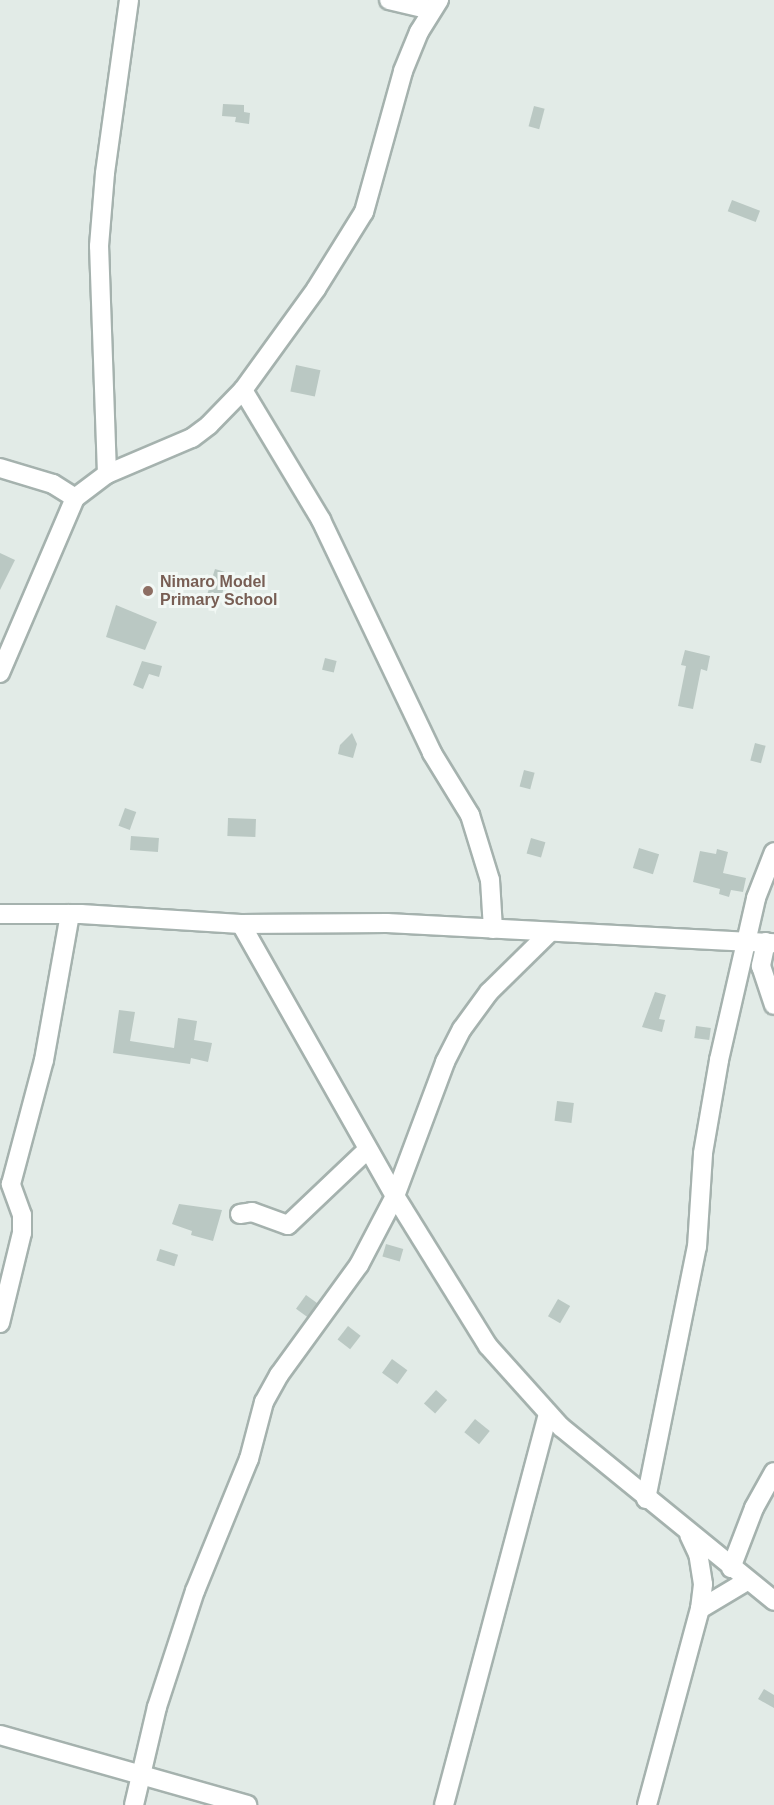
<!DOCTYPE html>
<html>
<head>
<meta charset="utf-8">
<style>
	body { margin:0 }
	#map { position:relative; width:774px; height:1805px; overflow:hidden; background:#e2ebe7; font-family:Helvetica,sans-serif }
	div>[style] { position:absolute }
	.building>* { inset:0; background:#bac8c3; transform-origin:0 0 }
	.roads { filter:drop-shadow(2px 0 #a5b2ae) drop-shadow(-2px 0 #a5b2ae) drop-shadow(0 2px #a5b2ae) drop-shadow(0 -2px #a5b2ae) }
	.minor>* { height:18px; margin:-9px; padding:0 9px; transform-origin:9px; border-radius:9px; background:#fff }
	.dots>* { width:16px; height:16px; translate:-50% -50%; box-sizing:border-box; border:3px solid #f2f8f5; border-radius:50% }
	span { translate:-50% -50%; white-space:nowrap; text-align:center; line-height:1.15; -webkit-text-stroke:6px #f2f8f5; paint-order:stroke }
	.education-label { font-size:16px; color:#785e54; font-weight:700 }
	.left { translate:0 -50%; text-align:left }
</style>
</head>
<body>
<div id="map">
	<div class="building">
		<i style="clip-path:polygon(223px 104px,244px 105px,244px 112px,250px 113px,249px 124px,235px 122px,236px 117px,222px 116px)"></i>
		<i style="left:534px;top:106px;width:11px;height:21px;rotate:15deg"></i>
		<i style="left:732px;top:200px;width:30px;height:12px;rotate:21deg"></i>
		<i style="left:296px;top:365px;width:25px;height:27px;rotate:12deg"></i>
		<i style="clip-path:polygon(0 553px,15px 560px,0 590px)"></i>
		<i style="left:215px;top:569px;width:14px;height:26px;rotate:17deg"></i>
		<i style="clip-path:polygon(116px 605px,157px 622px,145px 650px,106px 637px)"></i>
		<i style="clip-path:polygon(685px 650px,710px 656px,707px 671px,701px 669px,693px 709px,678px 706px,686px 666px,681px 665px)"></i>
		<i style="left:325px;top:658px;width:12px;height:12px;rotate:14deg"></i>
		<i style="clip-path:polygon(142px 661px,162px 666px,159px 677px,149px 674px,143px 689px,133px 685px)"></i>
		<i style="clip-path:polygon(352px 733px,357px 744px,353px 758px,338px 754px,340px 745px)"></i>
		<i style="left:755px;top:743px;width:11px;height:18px;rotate:15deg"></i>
		<i style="left:524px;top:770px;width:11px;height:17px;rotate:15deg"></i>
		<i style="left:125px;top:808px;width:12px;height:19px;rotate:20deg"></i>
		<i style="left:228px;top:818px;width:28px;height:18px;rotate:2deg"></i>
		<i style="left:131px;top:836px;width:28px;height:14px;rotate:4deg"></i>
		<i style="left:531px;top:838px;width:15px;height:16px;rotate:16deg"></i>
		<i style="left:639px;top:848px;width:21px;height:21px;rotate:17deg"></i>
		<i style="clip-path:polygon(717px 849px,728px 852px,723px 873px,746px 878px,743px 892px,731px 890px,729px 897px,719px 894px,720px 889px,693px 882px,700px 851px,716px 854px)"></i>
		<i style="clip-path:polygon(655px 992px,666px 995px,659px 1019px,665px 1020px,662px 1032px,642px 1027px)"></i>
		<i style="clip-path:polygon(119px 1010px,135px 1012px,130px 1041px,174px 1048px,178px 1018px,197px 1021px,194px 1040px,212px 1043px,208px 1062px,191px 1058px,190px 1064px,113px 1053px)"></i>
		<i style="left:696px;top:1026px;width:15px;height:12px;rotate:8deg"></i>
		<i style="left:557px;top:1101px;width:17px;height:20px;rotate:7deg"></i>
		<i style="clip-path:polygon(179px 1204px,222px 1210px,213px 1241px,191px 1235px,192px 1231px,172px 1224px)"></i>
		<i style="left:386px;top:1244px;width:18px;height:13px;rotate:16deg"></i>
		<i style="left:160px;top:1249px;width:19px;height:12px;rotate:18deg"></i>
		<i style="left:306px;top:1295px;width:14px;height:17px;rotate:36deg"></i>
		<i style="left:558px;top:1299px;width:14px;height:20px;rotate:30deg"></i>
		<i style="left:348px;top:1326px;width:16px;height:17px;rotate:38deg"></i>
		<i style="left:392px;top:1359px;width:19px;height:17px;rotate:36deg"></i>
		<i style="left:436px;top:1390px;width:15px;height:18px;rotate:42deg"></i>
		<i style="left:475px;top:1419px;width:19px;height:17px;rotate:39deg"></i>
		<i style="clip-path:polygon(764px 1689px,774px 1695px,774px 1708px,758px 1699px)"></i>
	</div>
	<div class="roads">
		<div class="minor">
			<i style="left:389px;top:0;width:43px;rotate:13.4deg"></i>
			<i style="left:243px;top:390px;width:152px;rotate:59deg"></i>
			<i style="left:321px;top:520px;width:258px;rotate:64.5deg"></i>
			<i style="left:432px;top:753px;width:73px;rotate:58.5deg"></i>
			<i style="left:470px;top:815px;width:68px;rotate:72.9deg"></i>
			<i style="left:490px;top:880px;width:49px;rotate:86.5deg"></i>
			<i style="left:0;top:468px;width:55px;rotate:16.8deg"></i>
			<i style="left:53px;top:484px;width:26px;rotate:32deg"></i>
			<i style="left:107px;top:474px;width:228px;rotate:-92deg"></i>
			<i style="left:99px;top:246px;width:73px;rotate:-85.3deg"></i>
			<i style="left:105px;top:173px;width:175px;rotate:-82.1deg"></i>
			<i style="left:0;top:673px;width:190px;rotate:-66.8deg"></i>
			<i style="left:75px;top:498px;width:40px;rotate:-37deg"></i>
			<i style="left:107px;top:474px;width:92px;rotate:-23deg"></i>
			<i style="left:192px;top:438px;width:21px;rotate:-37deg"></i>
			<i style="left:209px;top:425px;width:49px;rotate:-45.8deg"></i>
			<i style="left:243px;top:390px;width:125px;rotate:-54.1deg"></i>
			<i style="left:316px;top:289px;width:91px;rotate:-58.1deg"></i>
			<i style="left:364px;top:212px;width:146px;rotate:-74.5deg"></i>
			<i style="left:403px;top:71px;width:42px;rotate:-67.7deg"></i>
			<i style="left:419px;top:32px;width:38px;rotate:-58deg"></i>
			<i style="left:0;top:914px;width:81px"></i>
			<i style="left:81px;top:914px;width:160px;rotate:3.6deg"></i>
			<i style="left:241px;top:924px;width:146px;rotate:-0.4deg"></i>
			<i style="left:387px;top:923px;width:388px;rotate:3deg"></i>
			<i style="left:241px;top:924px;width:313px;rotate:60.5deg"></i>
			<i style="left:395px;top:1196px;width:176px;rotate:58.2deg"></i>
			<i style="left:488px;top:1346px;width:109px;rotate:48deg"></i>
			<i style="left:561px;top:1427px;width:275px;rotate:39.2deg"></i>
			<i style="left:766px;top:942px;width:25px;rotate:102deg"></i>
			<i style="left:761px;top:966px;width:41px;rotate:71.6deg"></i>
			<i style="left:240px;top:1214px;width:12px;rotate:-9deg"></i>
			<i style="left:252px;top:1212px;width:38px;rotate:20deg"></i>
			<i style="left:288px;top:1225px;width:110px;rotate:-43.5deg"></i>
			<i style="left:0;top:1323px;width:93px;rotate:-76.3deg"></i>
			<i style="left:22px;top:1233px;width:18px;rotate:-90deg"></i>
			<i style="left:22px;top:1215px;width:33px;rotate:-110deg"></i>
			<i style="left:11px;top:1184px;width:128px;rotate:-75.1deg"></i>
			<i style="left:44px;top:1060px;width:148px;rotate:-79.9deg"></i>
			<i style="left:646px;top:1499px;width:257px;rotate:-78.6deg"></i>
			<i style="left:697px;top:1247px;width:94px;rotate:-86.3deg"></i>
			<i style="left:703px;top:1153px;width:94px;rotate:-80.2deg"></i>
			<i style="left:719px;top:1060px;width:166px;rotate:-77.1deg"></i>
			<i style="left:756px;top:898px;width:49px;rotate:-68.6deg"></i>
			<i style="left:731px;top:1568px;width:64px;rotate:-69deg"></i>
			<i style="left:754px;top:1508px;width:41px;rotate:-60.9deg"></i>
			<i style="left:700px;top:1609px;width:55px;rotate:-30.8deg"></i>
			<i style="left:0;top:1735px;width:257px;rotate:15.8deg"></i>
			<i style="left:134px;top:1805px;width:101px;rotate:-76.8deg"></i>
			<i style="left:157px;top:1707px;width:122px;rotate:-71.9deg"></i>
			<i style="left:195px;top:1591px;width:143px;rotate:-67.8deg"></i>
			<i style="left:249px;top:1459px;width:59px;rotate:-75.3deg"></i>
			<i style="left:264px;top:1402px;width:31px;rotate:-61deg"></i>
			<i style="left:279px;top:1375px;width:136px;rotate:-54deg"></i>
			<i style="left:359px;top:1265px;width:78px;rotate:-62.4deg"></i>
			<i style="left:395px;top:1196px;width:143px;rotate:-69.5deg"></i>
			<i style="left:445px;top:1062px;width:37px;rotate:-63deg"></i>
			<i style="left:462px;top:1029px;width:46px;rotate:-53.9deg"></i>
			<i style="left:489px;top:992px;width:84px;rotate:-44.5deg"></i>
			<i style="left:444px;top:1805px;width:405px;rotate:-75.1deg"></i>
			<i style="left:647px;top:1805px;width:203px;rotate:-74.9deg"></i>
			<i style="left:700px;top:1609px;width:25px;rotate:-83deg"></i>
			<i style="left:703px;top:1584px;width:30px;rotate:-99deg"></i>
			<i style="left:698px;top:1554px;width:21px;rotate:-115deg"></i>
		</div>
	</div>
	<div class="dots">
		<i style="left:148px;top:591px;background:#8d6e63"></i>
	</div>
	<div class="education-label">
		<span class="left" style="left:160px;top:591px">Nimaro Model<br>Primary School</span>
	</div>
</div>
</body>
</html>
